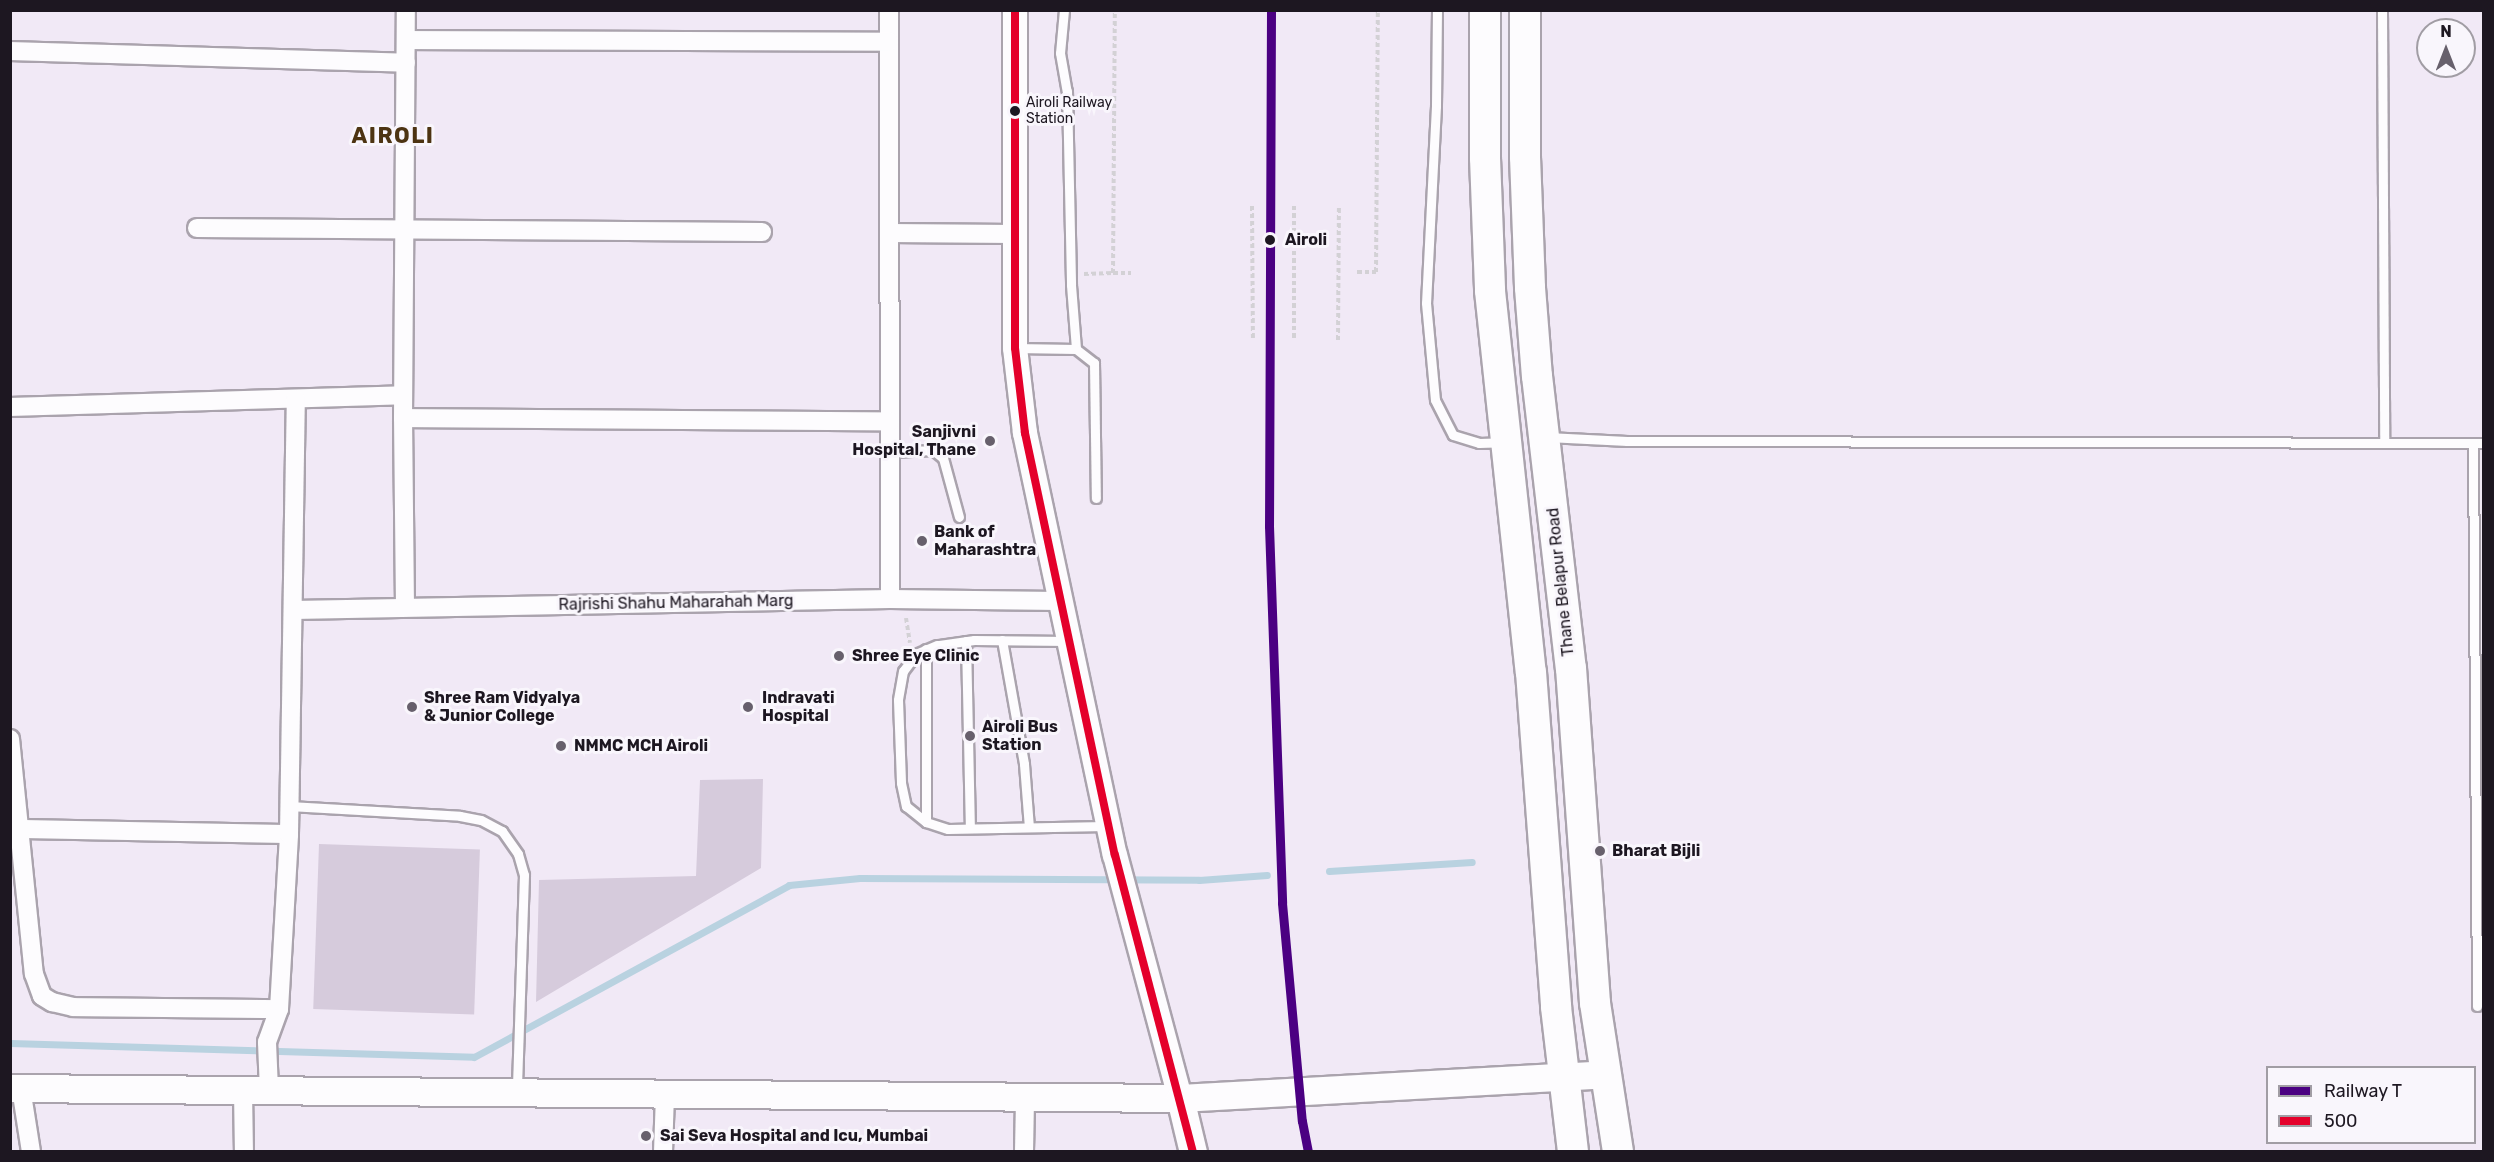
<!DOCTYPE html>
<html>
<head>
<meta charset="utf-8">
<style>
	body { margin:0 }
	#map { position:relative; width:2494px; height:1162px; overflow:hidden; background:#f1e9f6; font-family:Rubik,sans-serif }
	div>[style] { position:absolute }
	.green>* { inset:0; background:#d6cbdc; transform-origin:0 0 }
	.stream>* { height:7px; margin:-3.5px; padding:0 3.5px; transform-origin:3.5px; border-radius:3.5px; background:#b9d2e0 }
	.path>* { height:4px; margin-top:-2px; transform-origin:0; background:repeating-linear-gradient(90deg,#d3d1d5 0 4.5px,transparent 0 7.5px) }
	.roads { filter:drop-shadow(2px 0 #aaa3ad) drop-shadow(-2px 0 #aaa3ad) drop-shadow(0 2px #aaa3ad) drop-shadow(0 -2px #aaa3ad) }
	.service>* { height:9px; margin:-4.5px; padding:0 4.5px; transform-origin:4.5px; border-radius:4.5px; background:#fdfcfe }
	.minor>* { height:18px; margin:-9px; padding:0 9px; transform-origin:9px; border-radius:9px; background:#fdfcfe }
	.tertiary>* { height:24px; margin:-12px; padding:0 12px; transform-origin:12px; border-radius:12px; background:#fdfcfe }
	.secondary>* { height:27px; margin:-13.5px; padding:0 13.5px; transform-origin:13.5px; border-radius:13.5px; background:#fdfcfe }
	.primary>* { height:30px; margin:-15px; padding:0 15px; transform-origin:15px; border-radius:15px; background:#fdfcfe }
	.bus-1>* { height:8px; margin:-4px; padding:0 4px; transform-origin:4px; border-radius:4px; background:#e4002b }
	.rail-1>* { height:9px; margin:-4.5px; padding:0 4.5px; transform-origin:4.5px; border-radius:4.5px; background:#4b0082 }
	.dots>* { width:16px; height:16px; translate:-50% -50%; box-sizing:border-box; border:3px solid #f9f6fc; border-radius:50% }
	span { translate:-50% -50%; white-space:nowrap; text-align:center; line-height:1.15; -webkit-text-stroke:6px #f9f6fc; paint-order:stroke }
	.bus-label { font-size:14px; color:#1d1721 }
	.left { translate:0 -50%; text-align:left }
	.stop-label { font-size:16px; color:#1d1721; font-weight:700 }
	.poi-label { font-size:16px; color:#1d1721; font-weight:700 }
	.right { translate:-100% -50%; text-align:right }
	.street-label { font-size:16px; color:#1d1721 }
	.district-label { font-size:22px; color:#4d3412; font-weight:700; letter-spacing:1.5px }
	.frame { position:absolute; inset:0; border:12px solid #1d1721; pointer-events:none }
	.legend { position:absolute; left:2266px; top:1066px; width:210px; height:78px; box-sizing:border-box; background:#f9f6fc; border:2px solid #a19da4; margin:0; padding:8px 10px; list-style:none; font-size:18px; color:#1d1721 }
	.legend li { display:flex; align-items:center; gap:12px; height:30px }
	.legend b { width:30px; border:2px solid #a19da4 }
	.north { position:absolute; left:2416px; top:18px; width:60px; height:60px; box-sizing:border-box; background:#f9f6fc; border:2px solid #a19da4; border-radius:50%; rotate:0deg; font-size:16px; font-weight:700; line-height:24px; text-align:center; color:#1d1721 }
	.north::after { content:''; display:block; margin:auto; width:21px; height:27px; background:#67606c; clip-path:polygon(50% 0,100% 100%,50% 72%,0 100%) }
</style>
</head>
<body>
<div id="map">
	<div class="green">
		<i style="clip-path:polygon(763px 779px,761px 868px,536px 1002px,539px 880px,696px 876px,700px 780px)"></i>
		<i style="left:319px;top:844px;width:161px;height:165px;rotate:2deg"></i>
	</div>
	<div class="stream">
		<i style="left:1329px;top:871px;width:143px;rotate:-3.6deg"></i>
		<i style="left:10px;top:1043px;width:464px;rotate:1.7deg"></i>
		<i style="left:474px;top:1057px;width:359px;rotate:-28.6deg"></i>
		<i style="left:789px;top:885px;width:71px;rotate:-5.6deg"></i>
		<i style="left:860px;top:878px;width:339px;rotate:0.3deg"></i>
		<i style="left:1199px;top:880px;width:68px;rotate:-4.2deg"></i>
	</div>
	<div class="path">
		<i style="left:1252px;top:206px;width:135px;rotate:89.6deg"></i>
		<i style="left:1294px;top:206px;width:135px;rotate:90deg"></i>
		<i style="left:1357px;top:272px;width:19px"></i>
		<i style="left:1376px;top:272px;width:262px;rotate:-89.6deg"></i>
		<i style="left:1113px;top:273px;width:18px"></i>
		<i style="left:1084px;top:274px;width:29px;rotate:-2deg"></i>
		<i style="left:1113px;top:273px;width:263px;rotate:-89.6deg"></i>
		<i style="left:1338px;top:340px;width:134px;rotate:-89.6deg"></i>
		<i style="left:906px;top:618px;width:25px;rotate:81deg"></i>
	</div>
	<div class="roads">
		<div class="service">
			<i style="left:1064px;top:10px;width:43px;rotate:95.3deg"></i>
			<i style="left:1060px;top:53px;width:39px;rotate:80deg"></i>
			<i style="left:1067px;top:91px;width:194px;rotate:88.8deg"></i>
			<i style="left:1071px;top:285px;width:64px;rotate:85.5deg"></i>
			<i style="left:1437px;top:10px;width:96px;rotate:90.6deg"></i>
			<i style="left:1436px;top:106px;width:197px;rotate:92.9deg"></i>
			<i style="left:1426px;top:303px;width:97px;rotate:84.7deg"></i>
			<i style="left:1435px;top:400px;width:39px;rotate:63deg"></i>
			<i style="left:1453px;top:435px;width:27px;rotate:17deg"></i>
			<i style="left:1479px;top:443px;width:24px;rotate:-2deg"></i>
			<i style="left:2382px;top:10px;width:433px;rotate:89.7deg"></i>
			<i style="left:1015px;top:348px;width:61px;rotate:0.9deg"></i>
			<i style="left:1076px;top:349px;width:23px;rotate:38deg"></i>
			<i style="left:1094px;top:363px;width:135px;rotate:89.2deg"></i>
			<i style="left:1547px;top:437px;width:80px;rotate:2.9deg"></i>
			<i style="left:1627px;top:441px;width:857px;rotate:0.13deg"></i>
			<i style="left:2473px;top:443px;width:563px;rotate:89.59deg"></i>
			<i style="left:890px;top:452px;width:43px;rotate:-2.7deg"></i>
			<i style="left:933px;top:450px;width:13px;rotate:39deg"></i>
			<i style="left:943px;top:458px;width:61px;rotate:74.8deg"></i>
			<i style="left:1002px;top:640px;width:126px;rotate:79.9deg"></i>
			<i style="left:1024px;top:764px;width:63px;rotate:85.5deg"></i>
			<i style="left:966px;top:641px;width:187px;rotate:88.8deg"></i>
			<i style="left:1068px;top:641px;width:94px;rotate:-179.4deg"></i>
			<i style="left:974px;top:640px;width:37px;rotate:172deg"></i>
			<i style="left:937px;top:645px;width:23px;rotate:157deg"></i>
			<i style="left:916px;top:654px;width:21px;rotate:127deg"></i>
			<i style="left:903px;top:671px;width:29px;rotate:100deg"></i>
			<i style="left:898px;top:700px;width:83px;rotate:87.9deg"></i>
			<i style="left:901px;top:783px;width:24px;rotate:78deg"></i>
			<i style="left:906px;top:806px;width:26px;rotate:39deg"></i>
			<i style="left:926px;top:822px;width:23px;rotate:18deg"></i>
			<i style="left:948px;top:829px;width:158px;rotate:-1.1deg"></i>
			<i style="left:926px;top:649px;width:173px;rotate:90deg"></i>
			<i style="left:289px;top:806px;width:171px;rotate:3.3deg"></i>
			<i style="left:460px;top:816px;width:21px;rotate:11deg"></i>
			<i style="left:481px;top:820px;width:24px;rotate:28deg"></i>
			<i style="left:502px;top:831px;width:28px;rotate:55deg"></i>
			<i style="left:518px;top:854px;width:22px;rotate:74deg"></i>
			<i style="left:524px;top:875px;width:215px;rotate:91.9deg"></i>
		</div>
		<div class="minor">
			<i style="left:889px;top:10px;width:589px;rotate:89.9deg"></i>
			<i style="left:406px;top:40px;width:483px;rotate:0.2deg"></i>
			<i style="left:10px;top:51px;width:396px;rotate:1.7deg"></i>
			<i style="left:197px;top:228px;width:565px;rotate:0.41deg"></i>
			<i style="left:889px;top:233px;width:125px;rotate:0.5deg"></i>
			<i style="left:10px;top:407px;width:393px;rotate:-1.7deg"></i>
			<i style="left:403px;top:418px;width:487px;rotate:0.4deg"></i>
			<i style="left:405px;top:607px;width:189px;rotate:-90.6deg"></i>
			<i style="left:403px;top:418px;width:408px;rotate:-89.6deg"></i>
			<i style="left:293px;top:610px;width:597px;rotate:-1.06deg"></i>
			<i style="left:890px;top:599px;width:169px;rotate:0.7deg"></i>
			<i style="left:10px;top:739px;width:236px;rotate:84.2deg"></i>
			<i style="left:34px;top:974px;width:23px;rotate:70deg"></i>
			<i style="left:42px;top:996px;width:12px;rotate:31deg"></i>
			<i style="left:52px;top:1002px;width:22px;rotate:13deg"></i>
			<i style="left:73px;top:1007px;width:206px;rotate:0.6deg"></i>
			<i style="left:19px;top:829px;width:270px;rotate:1.1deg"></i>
			<i style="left:21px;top:1088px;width:65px;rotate:81.1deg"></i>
			<i style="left:269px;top:1090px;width:48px;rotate:-92.4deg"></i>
			<i style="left:267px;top:1042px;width:35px;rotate:-70deg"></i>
			<i style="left:279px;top:1009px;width:175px;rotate:-86.7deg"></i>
			<i style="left:289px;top:834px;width:435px;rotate:-89.1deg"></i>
			<i style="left:243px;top:1091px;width:61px;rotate:89.1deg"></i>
			<i style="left:663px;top:1152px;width:58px;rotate:-88deg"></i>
			<i style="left:1024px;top:1152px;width:53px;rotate:-88.9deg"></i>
		</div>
		<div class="tertiary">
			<i style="left:1015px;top:10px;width:338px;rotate:90deg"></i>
			<i style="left:1015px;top:348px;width:86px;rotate:83.3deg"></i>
			<i style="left:1025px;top:433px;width:431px;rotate:78deg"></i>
			<i style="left:1115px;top:855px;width:252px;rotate:75deg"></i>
		</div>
		<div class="secondary">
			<i style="left:10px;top:1088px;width:1170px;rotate:0.49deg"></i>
			<i style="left:1180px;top:1098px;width:426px;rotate:-3.2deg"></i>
			<i style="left:1180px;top:1098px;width:56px;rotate:76.5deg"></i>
		</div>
		<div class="primary">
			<i style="left:1485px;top:10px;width:148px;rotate:90deg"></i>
			<i style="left:1485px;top:158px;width:133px;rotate:87.8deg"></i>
			<i style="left:1490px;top:291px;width:383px;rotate:83.9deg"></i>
			<i style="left:1531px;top:672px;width:336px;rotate:85.7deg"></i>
			<i style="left:1556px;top:1007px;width:146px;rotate:83.3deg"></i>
			<i style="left:1525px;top:10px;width:147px;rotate:90deg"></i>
			<i style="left:1525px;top:157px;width:131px;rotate:87.8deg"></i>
			<i style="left:1530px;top:288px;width:88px;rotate:85.5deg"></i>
			<i style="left:1537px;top:376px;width:294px;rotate:83.4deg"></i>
			<i style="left:1571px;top:668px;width:336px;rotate:85.9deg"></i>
			<i style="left:1595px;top:1003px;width:151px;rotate:81.2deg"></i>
		</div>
	</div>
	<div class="bus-1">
		<i style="left:1015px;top:10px;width:338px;rotate:90deg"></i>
		<i style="left:1015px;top:348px;width:86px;rotate:83.3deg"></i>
		<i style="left:1025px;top:433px;width:431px;rotate:78deg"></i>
		<i style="left:1115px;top:855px;width:307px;rotate:75.3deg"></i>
	</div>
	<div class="rail-1">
		<i style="left:1271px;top:10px;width:516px;rotate:90.22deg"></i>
		<i style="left:1269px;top:526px;width:377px;rotate:88deg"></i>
		<i style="left:1282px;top:903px;width:219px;rotate:84.8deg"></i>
		<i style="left:1302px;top:1121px;width:32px;rotate:79deg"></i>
	</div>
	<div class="dots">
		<i style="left:1015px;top:111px;background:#1d1721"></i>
		<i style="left:1270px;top:240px;background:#1d1721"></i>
		<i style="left:990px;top:441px;background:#67606c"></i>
		<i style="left:922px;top:541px;background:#67606c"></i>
		<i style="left:839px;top:656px;background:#67606c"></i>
		<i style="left:412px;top:707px;background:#67606c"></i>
		<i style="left:748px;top:707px;background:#67606c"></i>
		<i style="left:970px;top:736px;background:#67606c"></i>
		<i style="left:561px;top:746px;background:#67606c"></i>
		<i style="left:1600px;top:851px;background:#67606c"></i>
		<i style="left:646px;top:1136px;background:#67606c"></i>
	</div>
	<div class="bus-label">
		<span class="left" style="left:1026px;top:111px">Airoli Railway<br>Station</span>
	</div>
	<div class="stop-label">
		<span class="left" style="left:1285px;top:240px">Airoli</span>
	</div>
	<div class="poi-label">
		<span class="right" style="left:976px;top:441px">Sanjivni<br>Hospital, Thane</span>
		<span class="left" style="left:934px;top:541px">Bank of<br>Maharashtra</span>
		<span class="left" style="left:852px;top:656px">Shree Eye Clinic</span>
		<span class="left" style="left:424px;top:707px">Shree Ram Vidyalya<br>&amp; Junior College</span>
		<span class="left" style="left:762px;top:707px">Indravati<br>Hospital</span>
		<span class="left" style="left:982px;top:736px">Airoli Bus<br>Station</span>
		<span class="left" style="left:574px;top:746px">NMMC MCH Airoli</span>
		<span class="left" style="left:1612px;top:851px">Bharat Bijli</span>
		<span class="left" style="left:660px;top:1136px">Sai Seva Hospital and Icu, Mumbai</span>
	</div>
	<div class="street-label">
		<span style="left:1561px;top:582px;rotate:-96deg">Thane Belapur Road</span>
		<span style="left:676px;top:603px;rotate:-1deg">Rajrishi Shahu Maharahah Marg</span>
	</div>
	<div class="district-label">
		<span style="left:393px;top:136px">AIROLI</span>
	</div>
	<div class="frame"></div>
	<ul class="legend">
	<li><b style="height:8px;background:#4b0082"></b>Railway T</li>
	<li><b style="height:8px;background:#e4002b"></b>500</li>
	</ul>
	<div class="north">N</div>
</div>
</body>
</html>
